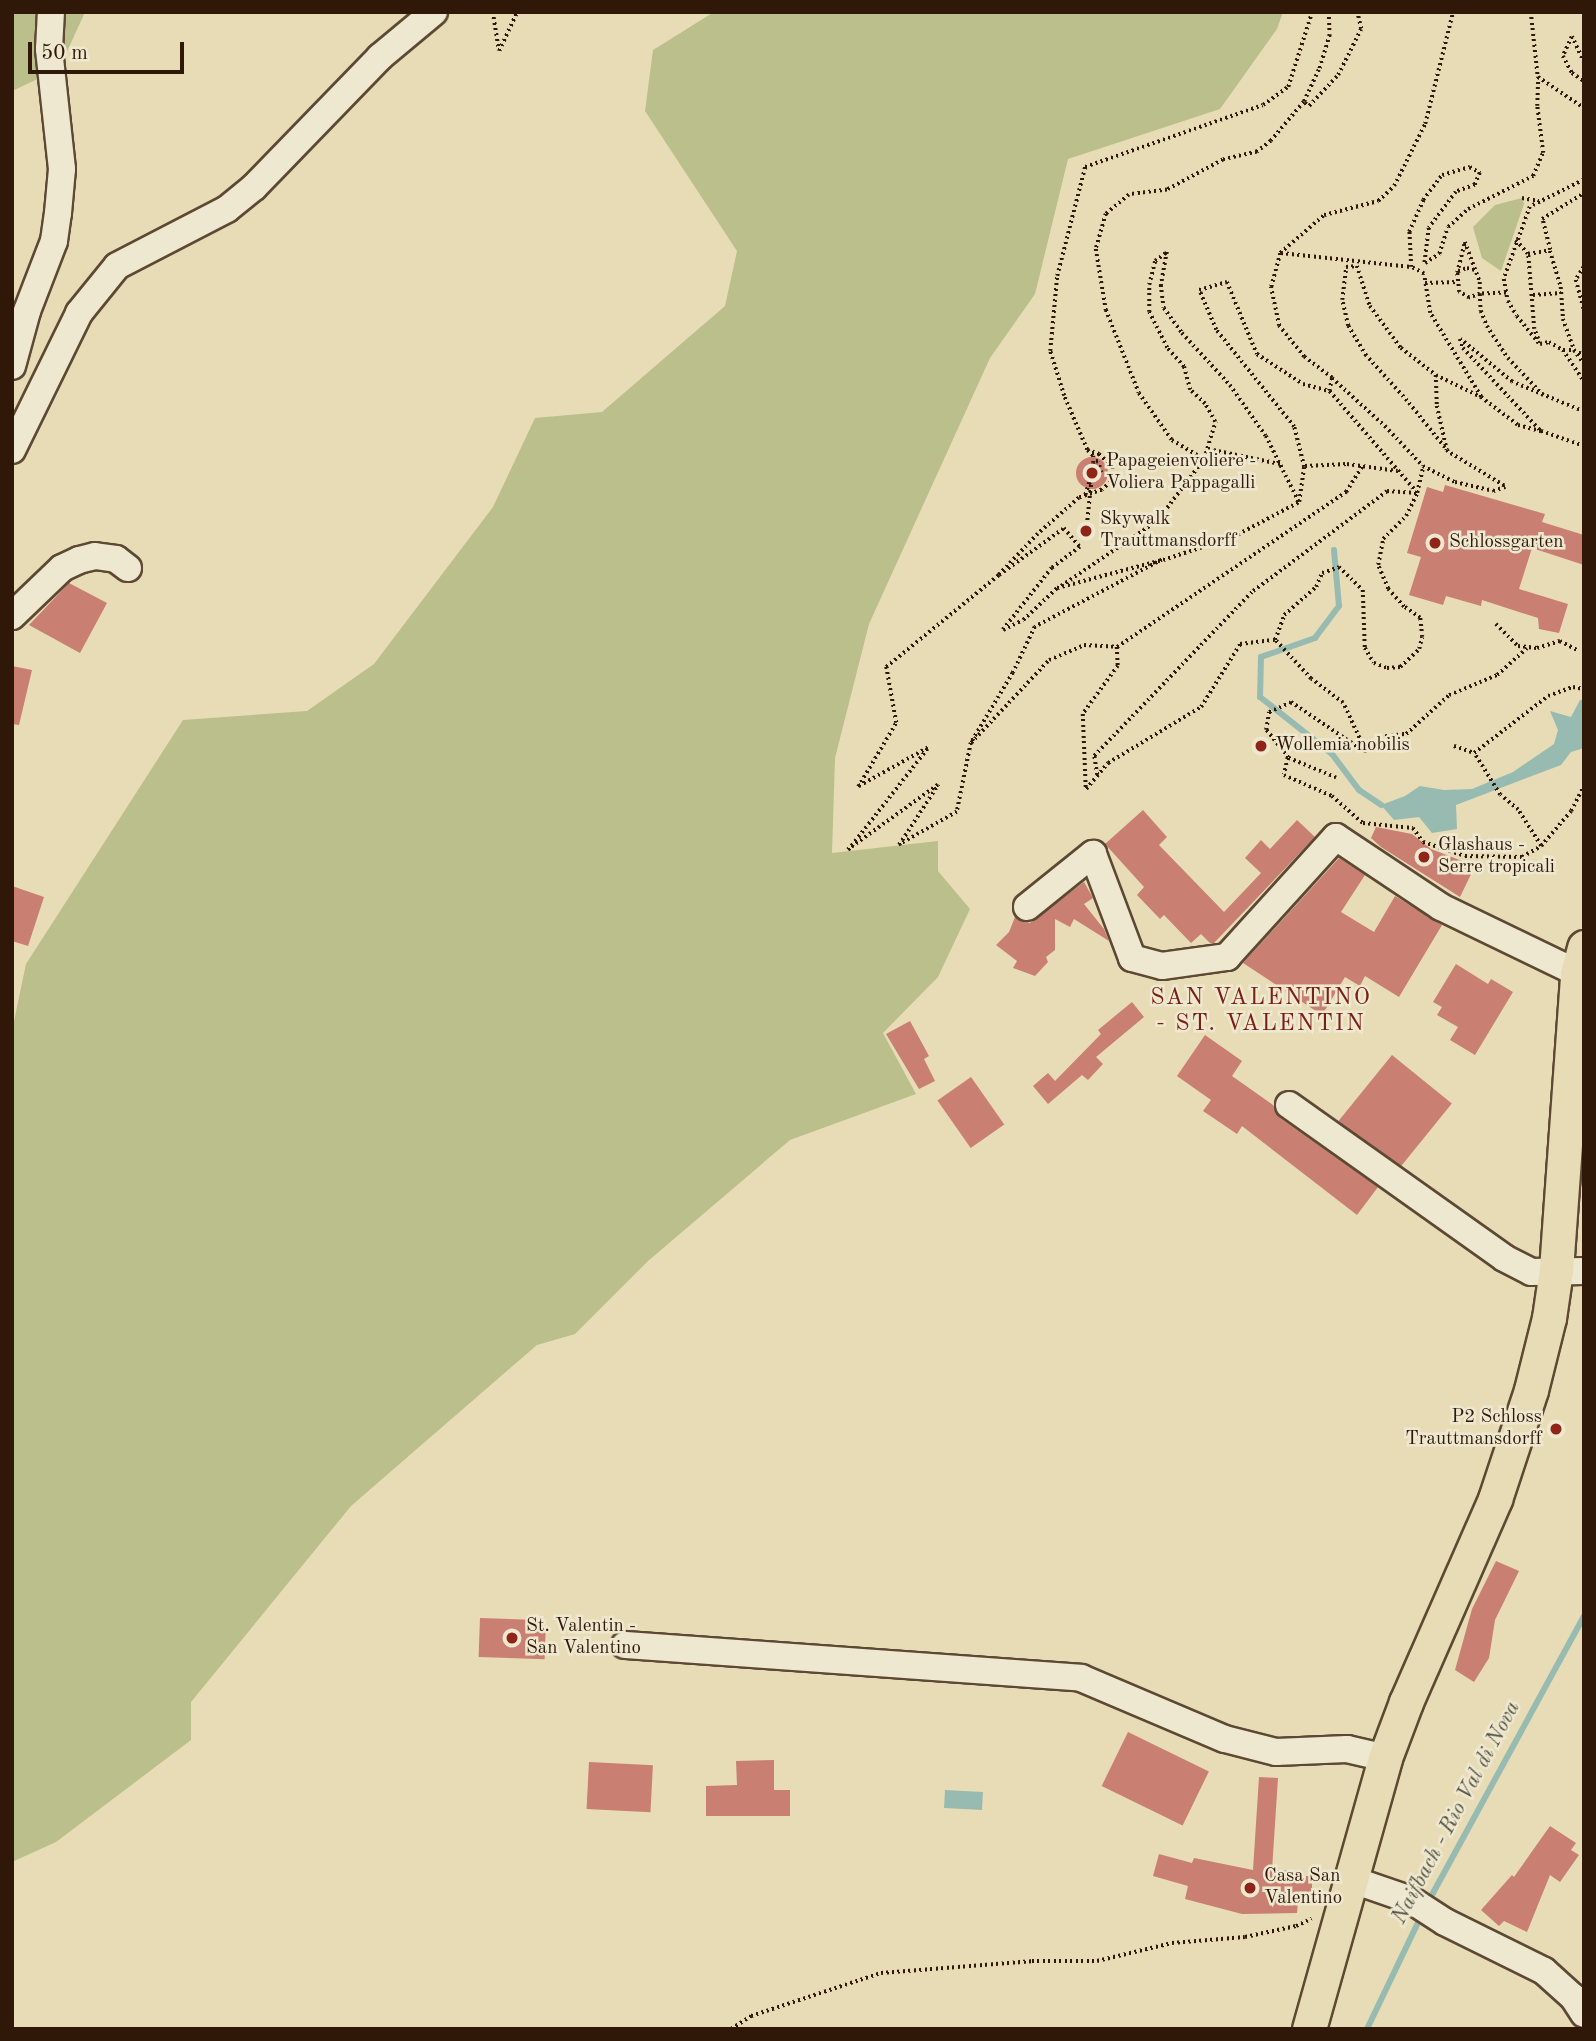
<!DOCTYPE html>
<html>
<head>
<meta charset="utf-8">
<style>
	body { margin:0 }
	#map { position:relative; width:1596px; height:2041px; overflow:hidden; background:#e7dcb6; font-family:"Old Standard TT",serif }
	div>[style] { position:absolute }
	.green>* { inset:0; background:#babf8b }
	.water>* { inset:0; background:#97bbb1; transform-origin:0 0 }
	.stream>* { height:6px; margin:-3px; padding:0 3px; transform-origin:3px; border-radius:3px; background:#97bbb1 }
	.building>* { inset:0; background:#c97f71; transform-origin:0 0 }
	.round { border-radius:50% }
	.path>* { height:3.5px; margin-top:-1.75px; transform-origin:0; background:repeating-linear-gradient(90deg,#2f1807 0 2px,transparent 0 5.5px) }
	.roads { filter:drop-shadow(2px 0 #5d4933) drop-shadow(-2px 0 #5d4933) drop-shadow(0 2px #5d4933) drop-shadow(0 -2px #5d4933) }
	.minor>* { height:26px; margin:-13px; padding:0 13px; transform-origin:13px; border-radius:13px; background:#efe8d0 }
	.major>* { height:33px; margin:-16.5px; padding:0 16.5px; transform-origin:16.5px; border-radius:16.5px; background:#e7dcb6 }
	.path-bridge>* { height:3.5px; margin-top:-1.75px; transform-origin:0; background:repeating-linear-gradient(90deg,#2f1807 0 2px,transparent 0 5.5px) }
	.dots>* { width:19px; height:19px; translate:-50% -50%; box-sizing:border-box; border:4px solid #efe8d0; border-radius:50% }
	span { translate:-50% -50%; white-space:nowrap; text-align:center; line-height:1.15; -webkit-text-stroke:5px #efe8d0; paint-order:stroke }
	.poi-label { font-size:19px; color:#2f1807 }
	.left { translate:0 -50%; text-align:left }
	.right { translate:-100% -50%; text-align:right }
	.water-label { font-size:21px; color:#535142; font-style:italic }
	.quarter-label { font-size:23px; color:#7a1f14; letter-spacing:2px }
	.frame { position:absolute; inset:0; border:14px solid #2f1807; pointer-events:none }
	.scale { position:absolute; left:28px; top:42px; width:156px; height:32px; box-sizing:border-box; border:4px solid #2f1807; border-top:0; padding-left:9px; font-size:21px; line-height:24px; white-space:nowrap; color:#2f1807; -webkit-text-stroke:5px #efe8d0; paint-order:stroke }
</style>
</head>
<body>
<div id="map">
	<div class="green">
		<i style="clip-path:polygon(12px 12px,85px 12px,59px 69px,12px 91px)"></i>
		<i style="clip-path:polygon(714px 12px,1283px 12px,1277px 29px,1220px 109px,1068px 159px,1035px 294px,990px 358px,869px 624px,835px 758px,832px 853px,938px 841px,938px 871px,970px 909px,938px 977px,883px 1033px,916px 1094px,790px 1140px,648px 1261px,575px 1334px,537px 1345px,351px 1506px,191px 1702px,191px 1740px,56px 1842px,12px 1862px,12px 1031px,26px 964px,183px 720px,307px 711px,374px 664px,493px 507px,535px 418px,602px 412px,725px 306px,737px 251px,645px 111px,653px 50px)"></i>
		<i style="clip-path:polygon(1522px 198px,1524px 204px,1501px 271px,1482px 258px,1473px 227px,1495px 205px)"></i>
	</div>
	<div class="water">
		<i style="clip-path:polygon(1580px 700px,1584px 700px,1584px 748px,1571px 752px,1561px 765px,1456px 805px,1457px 829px,1432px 833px,1419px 817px,1394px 820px,1381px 805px,1405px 796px,1420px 786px,1444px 790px,1472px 789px,1513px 772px,1554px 744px,1558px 730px,1550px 711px,1571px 717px)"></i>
		<i style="left:945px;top:1790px;width:38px;height:18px;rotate:3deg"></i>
	</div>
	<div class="stream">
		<i style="left:1334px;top:550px;width:56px;rotate:84.9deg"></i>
		<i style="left:1339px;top:606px;width:40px;rotate:127deg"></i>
		<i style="left:1315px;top:638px;width:57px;rotate:160.6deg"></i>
		<i style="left:1261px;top:657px;width:40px;rotate:91.4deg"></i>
		<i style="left:1260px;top:697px;width:92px;rotate:38.4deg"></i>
		<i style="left:1332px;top:754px;width:45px;rotate:53.1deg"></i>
		<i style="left:1359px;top:790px;width:27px;rotate:34deg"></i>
		<i style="left:1427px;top:1904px;width:328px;rotate:-61.4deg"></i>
		<i style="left:1367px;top:2029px;width:127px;rotate:-64.4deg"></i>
	</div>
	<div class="building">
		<i class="round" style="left:1076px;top:457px;width:32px;height:32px"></i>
		<i style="clip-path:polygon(1445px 485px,1545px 514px,1542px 522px,1584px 535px,1584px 565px,1532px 548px,1519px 589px,1568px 604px,1559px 633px,1539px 629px,1538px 618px,1482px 600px,1481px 606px,1446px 596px,1443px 605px,1409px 595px,1421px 557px,1407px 553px,1427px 487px,1443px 492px)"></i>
		<i style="clip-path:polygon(69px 583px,107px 603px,80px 653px,29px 625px)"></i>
		<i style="clip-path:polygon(12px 666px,32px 670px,19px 725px,12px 724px)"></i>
		<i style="clip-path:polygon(1143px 810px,1167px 837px,1159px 845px,1224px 912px,1261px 873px,1245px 858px,1261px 840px,1270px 849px,1297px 820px,1315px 837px,1214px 943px,1210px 943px,1201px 934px,1191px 943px,1164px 915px,1160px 919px,1137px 895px,1144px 887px,1105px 844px)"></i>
		<i style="clip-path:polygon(1376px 827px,1412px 834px,1431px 849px,1475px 866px,1460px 897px,1381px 847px,1371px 838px)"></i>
		<i style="clip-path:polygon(1339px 858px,1365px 875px,1341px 912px,1374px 932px,1395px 896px,1442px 925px,1399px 997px,1365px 976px,1360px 986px,1345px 977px,1322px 1015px,1243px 963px)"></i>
		<i style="clip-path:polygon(1084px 882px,1093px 898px,1084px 904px,1104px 929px,1109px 941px,1074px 919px,1070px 927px,1055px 919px,1055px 950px,1046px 957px,1048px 962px,1035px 976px,1013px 968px,1017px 961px,996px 945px,1009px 932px,1015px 917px,1030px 923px)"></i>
		<i style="clip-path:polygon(12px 886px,44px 897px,28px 946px,12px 941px)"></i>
		<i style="clip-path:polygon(1456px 964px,1488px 984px,1491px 979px,1513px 992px,1475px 1055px,1450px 1040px,1458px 1027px,1437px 1015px,1442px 1007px,1433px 1002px)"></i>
		<i style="clip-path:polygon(1132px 1002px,1144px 1017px,1096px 1057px,1103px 1064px,1088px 1080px,1082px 1075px,1048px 1104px,1033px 1086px,1048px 1073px,1055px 1081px,1101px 1034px,1098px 1030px)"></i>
		<i style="clip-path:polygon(910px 1021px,929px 1056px,924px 1059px,935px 1081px,919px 1089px,886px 1034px)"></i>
		<i style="clip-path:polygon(1205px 1035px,1242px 1061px,1232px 1076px,1273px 1105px,1280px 1118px,1378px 1187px,1357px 1215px,1242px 1126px,1237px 1134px,1203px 1111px,1211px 1100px,1177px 1076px)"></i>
		<i style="left:1392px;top:1055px;width:77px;height:85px;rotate:39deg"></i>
		<i style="left:971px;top:1077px;width:58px;height:41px;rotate:55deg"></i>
		<i style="clip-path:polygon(1496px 1561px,1519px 1571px,1495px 1620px,1489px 1658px,1474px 1682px,1455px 1670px,1472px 1609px)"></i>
		<i style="left:480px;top:1618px;width:66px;height:39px;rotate:2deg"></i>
		<i style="left:1128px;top:1732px;width:90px;height:60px;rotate:26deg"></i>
		<i style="clip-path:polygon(774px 1760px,774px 1790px,790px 1790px,790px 1816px,706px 1816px,706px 1786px,737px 1785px,736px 1761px)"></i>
		<i style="left:589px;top:1762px;width:64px;height:47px;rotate:3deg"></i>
		<i style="clip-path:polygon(1259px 1777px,1278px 1778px,1272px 1870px,1300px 1871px,1300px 1876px,1312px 1876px,1312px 1900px,1298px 1900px,1297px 1913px,1242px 1914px,1185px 1899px,1188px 1886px,1153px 1876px,1159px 1854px,1192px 1863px,1194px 1858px,1253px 1870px)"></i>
		<i style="clip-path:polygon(1550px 1826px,1576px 1843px,1571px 1850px,1579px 1855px,1560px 1882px,1550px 1875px,1527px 1932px,1504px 1921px,1499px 1926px,1481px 1910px,1512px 1875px,1514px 1877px)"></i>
	</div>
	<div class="path">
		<i style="left:493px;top:12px;width:39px;rotate:81deg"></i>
		<i style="left:499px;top:51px;width:43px;rotate:-65.2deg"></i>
		<i style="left:1329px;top:12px;width:23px;rotate:88deg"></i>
		<i style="left:1330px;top:35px;width:37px;rotate:107deg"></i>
		<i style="left:1319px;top:70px;width:35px;rotate:115deg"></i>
		<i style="left:1304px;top:102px;width:51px;rotate:130.2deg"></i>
		<i style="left:1271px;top:141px;width:18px;rotate:142deg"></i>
		<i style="left:1257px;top:152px;width:35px;rotate:167deg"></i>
		<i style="left:1223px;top:160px;width:64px;rotate:151.8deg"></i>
		<i style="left:1167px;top:190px;width:38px;rotate:173deg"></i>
		<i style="left:1129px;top:195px;width:30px;rotate:140deg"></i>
		<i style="left:1106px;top:214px;width:36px;rotate:106deg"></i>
		<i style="left:1096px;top:249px;width:62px;rotate:80.7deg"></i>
		<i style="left:1106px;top:310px;width:89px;rotate:68.3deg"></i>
		<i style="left:1139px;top:393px;width:57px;rotate:54.9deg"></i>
		<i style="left:1172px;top:440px;width:37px;rotate:31deg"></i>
		<i style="left:1204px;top:459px;width:39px;rotate:-73deg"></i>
		<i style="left:1215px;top:422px;width:21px;rotate:-119deg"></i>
		<i style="left:1205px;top:404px;width:21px;rotate:-137deg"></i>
		<i style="left:1190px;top:390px;width:24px;rotate:-105deg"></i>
		<i style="left:1184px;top:367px;width:25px;rotate:-132deg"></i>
		<i style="left:1167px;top:348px;width:40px;rotate:-116.6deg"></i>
		<i style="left:1149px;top:312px;width:27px;rotate:-90deg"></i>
		<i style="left:1149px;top:285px;width:25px;rotate:-76deg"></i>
		<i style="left:1155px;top:261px;width:15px;rotate:-37deg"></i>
		<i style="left:1167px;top:252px;width:34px;rotate:100deg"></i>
		<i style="left:1161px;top:285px;width:23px;rotate:83deg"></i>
		<i style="left:1164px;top:308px;width:31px;rotate:54deg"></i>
		<i style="left:1182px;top:333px;width:71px;rotate:47.3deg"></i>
		<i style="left:1230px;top:385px;width:62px;rotate:54.8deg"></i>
		<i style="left:1266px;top:436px;width:74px;rotate:63.4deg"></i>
		<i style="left:1299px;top:502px;width:35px;rotate:-82deg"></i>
		<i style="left:1304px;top:467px;width:41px;rotate:-104deg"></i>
		<i style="left:1294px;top:427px;width:124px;rotate:-128.8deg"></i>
		<i style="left:1216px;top:330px;width:43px;rotate:-113deg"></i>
		<i style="left:1199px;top:290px;width:29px;rotate:-16deg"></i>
		<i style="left:1227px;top:282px;width:78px;rotate:67.4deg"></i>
		<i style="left:1257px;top:354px;width:55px;rotate:33.1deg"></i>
		<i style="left:1303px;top:384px;width:27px;rotate:15deg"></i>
		<i style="left:1531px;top:12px;width:65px;rotate:83.9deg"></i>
		<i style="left:1584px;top:63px;width:29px;rotate:-115deg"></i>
		<i style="left:1572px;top:37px;width:21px;rotate:115deg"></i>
		<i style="left:1563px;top:56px;width:19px;rotate:62deg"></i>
		<i style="left:1572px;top:73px;width:14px;rotate:34deg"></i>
		<i style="left:1305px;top:103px;width:5px;rotate:37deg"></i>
		<i style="left:1309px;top:106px;width:42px;rotate:-46.9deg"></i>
		<i style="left:1338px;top:75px;width:51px;rotate:-63.4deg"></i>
		<i style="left:1361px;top:29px;width:17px;rotate:-103deg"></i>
		<i style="left:1584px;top:180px;width:60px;rotate:153.4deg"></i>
		<i style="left:1530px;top:207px;width:77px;rotate:109.9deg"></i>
		<i style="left:1504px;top:279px;width:22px;rotate:80deg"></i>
		<i style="left:1508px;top:301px;width:17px;rotate:59deg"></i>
		<i style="left:1517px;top:316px;width:36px;rotate:51deg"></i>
		<i style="left:1540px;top:344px;width:9px;rotate:-13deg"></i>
		<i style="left:1549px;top:342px;width:16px;rotate:30deg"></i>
		<i style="left:1563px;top:350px;width:37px;rotate:56deg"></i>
		<i style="left:1522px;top:198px;width:17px;rotate:10deg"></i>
		<i style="left:1516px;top:240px;width:18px;rotate:49deg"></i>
		<i style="left:1550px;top:251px;width:38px;rotate:73deg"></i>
		<i style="left:1561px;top:287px;width:32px;rotate:86deg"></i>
		<i style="left:1563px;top:319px;width:33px;rotate:70deg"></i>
		<i style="left:1574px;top:350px;width:11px;rotate:27deg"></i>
		<i style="left:1281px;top:253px;width:131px;rotate:6.1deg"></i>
		<i style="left:1584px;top:267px;width:15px;rotate:122deg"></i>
		<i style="left:1576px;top:280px;width:30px;rotate:75deg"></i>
		<i style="left:1458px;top:271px;width:9px;rotate:-18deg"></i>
		<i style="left:1467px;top:268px;width:8px;rotate:14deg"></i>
		<i style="left:1425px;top:283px;width:31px;rotate:-2deg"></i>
		<i style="left:1506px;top:293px;width:26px;rotate:178deg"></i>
		<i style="left:1480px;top:294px;width:12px;rotate:160deg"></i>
		<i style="left:1469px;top:298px;width:12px;rotate:-149deg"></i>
		<i style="left:1459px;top:292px;width:19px;rotate:-96deg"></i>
		<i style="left:1457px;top:273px;width:32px;rotate:-76deg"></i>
		<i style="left:1465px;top:242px;width:43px;rotate:69.4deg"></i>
		<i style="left:1480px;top:282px;width:12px;rotate:90deg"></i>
		<i style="left:1480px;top:294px;width:17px;rotate:87deg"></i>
		<i style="left:1481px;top:311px;width:16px;rotate:68deg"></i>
		<i style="left:1487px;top:326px;width:38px;rotate:57deg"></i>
		<i style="left:1508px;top:358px;width:52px;rotate:46.5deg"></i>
		<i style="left:1533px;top:295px;width:28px;rotate:-4deg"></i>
		<i style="left:1538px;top:339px;width:11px;rotate:-112deg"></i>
		<i style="left:1534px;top:329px;width:75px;rotate:-94.6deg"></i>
		<i style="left:1528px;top:254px;width:22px;rotate:-10deg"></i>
		<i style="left:1550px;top:250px;width:32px;rotate:-104deg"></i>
		<i style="left:1542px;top:219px;width:49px;rotate:-31.8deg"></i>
		<i style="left:1563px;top:350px;width:11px"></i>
		<i style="left:1574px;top:350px;width:17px;rotate:54deg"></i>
		<i style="left:1436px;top:375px;width:31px;rotate:88deg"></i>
		<i style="left:1437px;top:406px;width:45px;rotate:77.2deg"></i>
		<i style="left:1332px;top:378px;width:35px;rotate:-143deg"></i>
		<i style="left:1304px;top:357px;width:40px;rotate:-129deg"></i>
		<i style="left:1279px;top:326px;width:40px;rotate:-102deg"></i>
		<i style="left:1271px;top:287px;width:35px;rotate:-75deg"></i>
		<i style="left:1280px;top:253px;width:58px;rotate:-40.8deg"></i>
		<i style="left:1324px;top:215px;width:56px;rotate:-14.5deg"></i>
		<i style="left:1378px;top:201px;width:22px;rotate:-43deg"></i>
		<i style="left:1394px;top:186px;width:69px;rotate:-63.4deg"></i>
		<i style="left:1425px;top:124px;width:115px;rotate:-76deg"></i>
		<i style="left:1481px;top:397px;width:98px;rotate:-121.3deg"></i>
		<i style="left:1430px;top:313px;width:39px;rotate:-99deg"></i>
		<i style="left:1424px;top:274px;width:15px;rotate:-152deg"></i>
		<i style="left:1411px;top:267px;width:35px;rotate:-93deg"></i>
		<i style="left:1409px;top:232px;width:35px;rotate:-66deg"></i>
		<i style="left:1423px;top:200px;width:31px;rotate:-53deg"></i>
		<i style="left:1442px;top:175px;width:29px;rotate:-16deg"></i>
		<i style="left:1470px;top:167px;width:12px;rotate:31deg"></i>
		<i style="left:1480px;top:173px;width:13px;rotate:113deg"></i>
		<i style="left:1475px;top:185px;width:20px;rotate:160deg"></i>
		<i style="left:1456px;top:192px;width:45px;rotate:126.9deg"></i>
		<i style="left:1429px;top:228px;width:35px;rotate:97deg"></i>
		<i style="left:1425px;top:263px;width:17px;rotate:-33deg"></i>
		<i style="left:1439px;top:254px;width:28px;rotate:-72deg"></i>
		<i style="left:1448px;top:227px;width:27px;rotate:-42deg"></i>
		<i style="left:1468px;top:209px;width:73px;rotate:-26.9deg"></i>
		<i style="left:1533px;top:176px;width:25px;rotate:-67deg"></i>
		<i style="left:1543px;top:153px;width:47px;rotate:-97.3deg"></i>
		<i style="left:1537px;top:106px;width:29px;rotate:-88deg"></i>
		<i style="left:1538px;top:77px;width:55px;rotate:34deg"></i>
		<i style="left:1584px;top:412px;width:78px;rotate:-157.4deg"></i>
		<i style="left:1512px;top:382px;width:67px;rotate:-140.4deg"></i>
		<i style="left:1460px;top:339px;width:9px;rotate:72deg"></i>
		<i style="left:1463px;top:348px;width:114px;rotate:46.8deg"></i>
		<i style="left:1541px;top:431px;width:46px;rotate:19.2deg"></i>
		<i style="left:1208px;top:449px;width:74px;rotate:11.8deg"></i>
		<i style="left:1087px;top:450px;width:13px;rotate:18deg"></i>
		<i style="left:1099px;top:454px;width:19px;rotate:43deg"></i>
		<i style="left:1113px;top:467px;width:15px;rotate:98deg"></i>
		<i style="left:1111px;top:482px;width:12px;rotate:138deg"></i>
		<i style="left:1102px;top:490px;width:24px;rotate:161deg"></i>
		<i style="left:1079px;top:498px;width:55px;rotate:138.7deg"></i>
		<i style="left:1038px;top:534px;width:57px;rotate:133.6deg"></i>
		<i style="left:999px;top:575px;width:80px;rotate:-35.9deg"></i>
		<i style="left:1064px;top:528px;width:25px;rotate:50deg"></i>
		<i style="left:1080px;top:547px;width:35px;rotate:143deg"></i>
		<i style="left:1052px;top:568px;width:79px;rotate:128.3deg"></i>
		<i style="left:1003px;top:630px;width:22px;rotate:-27deg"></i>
		<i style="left:1023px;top:620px;width:47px;rotate:-43.3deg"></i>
		<i style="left:1057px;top:588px;width:109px;rotate:-14.9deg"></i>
		<i style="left:1162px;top:560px;width:144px;rotate:152.2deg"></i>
		<i style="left:1035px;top:627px;width:51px;rotate:115.6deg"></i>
		<i style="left:1013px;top:673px;width:82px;rotate:121deg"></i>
		<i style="left:971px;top:743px;width:114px;rotate:-46.8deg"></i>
		<i style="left:1049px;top:660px;width:38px;rotate:-23deg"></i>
		<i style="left:1084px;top:645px;width:33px;rotate:3deg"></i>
		<i style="left:1117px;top:647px;width:19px;rotate:87deg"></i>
		<i style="left:1118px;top:666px;width:59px;rotate:126.1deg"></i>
		<i style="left:1083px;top:714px;width:75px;rotate:87.7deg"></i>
		<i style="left:1086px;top:789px;width:34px;rotate:-50deg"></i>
		<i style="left:1108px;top:763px;width:109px;rotate:-31.1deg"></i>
		<i style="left:1201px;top:707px;width:74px;rotate:-58.2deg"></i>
		<i style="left:1240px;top:644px;width:35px;rotate:-7deg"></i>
		<i style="left:1093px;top:463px;width:7px;rotate:-90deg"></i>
		<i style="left:1093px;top:456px;width:8px;rotate:-135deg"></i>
		<i style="left:1087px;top:450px;width:59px;rotate:-113.1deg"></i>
		<i style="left:1064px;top:396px;width:47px;rotate:-107.3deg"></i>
		<i style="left:1050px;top:351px;width:75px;rotate:-84.7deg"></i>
		<i style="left:1057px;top:276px;width:113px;rotate:-75.6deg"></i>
		<i style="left:1085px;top:167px;width:188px;rotate:-19.2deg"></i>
		<i style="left:1263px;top:105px;width:31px;rotate:-36deg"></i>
		<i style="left:1288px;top:87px;width:79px;rotate:-72.3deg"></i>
		<i style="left:1305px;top:466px;width:42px;rotate:-2.7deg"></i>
		<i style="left:1347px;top:464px;width:51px;rotate:7.8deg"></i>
		<i style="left:1504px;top:486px;width:66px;rotate:-148.7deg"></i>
		<i style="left:1448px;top:452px;width:65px;rotate:-128.8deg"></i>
		<i style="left:1407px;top:401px;width:61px;rotate:-132.3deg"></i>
		<i style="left:1366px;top:356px;width:35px;rotate:-121deg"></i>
		<i style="left:1348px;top:326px;width:27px;rotate:-103deg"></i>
		<i style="left:1342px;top:300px;width:33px;rotate:-83deg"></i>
		<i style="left:1346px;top:267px;width:11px;rotate:-5deg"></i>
		<i style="left:1357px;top:266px;width:42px;rotate:72deg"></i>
		<i style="left:1370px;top:306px;width:52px;rotate:53.6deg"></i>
		<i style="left:1401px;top:348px;width:44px;rotate:37.6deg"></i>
		<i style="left:1436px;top:375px;width:50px;rotate:26.1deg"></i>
		<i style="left:1481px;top:397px;width:46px;rotate:37.1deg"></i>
		<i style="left:1518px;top:425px;width:24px;rotate:15deg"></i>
		<i style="left:1085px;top:495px;width:13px;rotate:-72deg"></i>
		<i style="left:1089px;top:483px;width:16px;rotate:-40deg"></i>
		<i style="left:1101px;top:473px;width:11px;rotate:-105deg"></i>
		<i style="left:1098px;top:462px;width:5px;rotate:-169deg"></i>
		<i style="left:1163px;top:560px;width:74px;rotate:-18.2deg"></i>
		<i style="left:1233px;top:537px;width:75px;rotate:-27.9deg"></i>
		<i style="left:1061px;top:586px;width:116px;rotate:-34.1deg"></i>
		<i style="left:1157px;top:521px;width:78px;rotate:-52.8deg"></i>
		<i style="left:1496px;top:624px;width:31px;rotate:45deg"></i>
		<i style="left:1518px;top:646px;width:19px;rotate:6deg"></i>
		<i style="left:1537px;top:648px;width:24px;rotate:-17deg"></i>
		<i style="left:1560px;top:641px;width:21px;rotate:28deg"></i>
		<i style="left:1117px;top:647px;width:277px;rotate:-34.1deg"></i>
		<i style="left:1346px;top:492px;width:31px;rotate:-58deg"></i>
		<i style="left:1380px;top:737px;width:26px;rotate:-7deg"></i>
		<i style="left:1406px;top:734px;width:58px;rotate:-42.2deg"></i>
		<i style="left:1449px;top:695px;width:52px;rotate:-22.6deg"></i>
		<i style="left:1497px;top:675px;width:40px;rotate:-42deg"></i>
		<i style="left:971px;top:743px;width:70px;rotate:101.5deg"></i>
		<i style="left:957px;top:812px;width:67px;rotate:150.4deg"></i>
		<i style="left:899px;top:845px;width:72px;rotate:-57deg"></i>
		<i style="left:938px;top:785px;width:111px;rotate:144.2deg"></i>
		<i style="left:848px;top:850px;width:130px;rotate:-51.9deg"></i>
		<i style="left:928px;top:748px;width:80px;rotate:150.9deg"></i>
		<i style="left:858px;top:787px;width:74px;rotate:-59.3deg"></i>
		<i style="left:896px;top:723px;width:57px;rotate:-100.1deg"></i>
		<i style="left:886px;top:667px;width:146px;rotate:-39.2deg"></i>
		<i style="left:1454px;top:746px;width:21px;rotate:19deg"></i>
		<i style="left:1366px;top:753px;width:55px;rotate:-114.7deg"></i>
		<i style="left:1343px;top:703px;width:40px;rotate:-143deg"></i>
		<i style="left:1311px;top:679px;width:53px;rotate:-132.7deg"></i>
		<i style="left:1275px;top:640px;width:27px;rotate:-70deg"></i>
		<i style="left:1284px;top:615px;width:43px;rotate:-41.2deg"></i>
		<i style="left:1316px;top:587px;width:15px;rotate:-67deg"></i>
		<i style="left:1322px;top:573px;width:18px;rotate:-19deg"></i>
		<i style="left:1339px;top:567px;width:33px;rotate:44deg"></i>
		<i style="left:1363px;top:590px;width:58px;rotate:88deg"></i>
		<i style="left:1365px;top:648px;width:17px;rotate:59deg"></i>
		<i style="left:1374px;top:663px;width:14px;rotate:21deg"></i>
		<i style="left:1387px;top:668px;width:13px;rotate:-4deg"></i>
		<i style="left:1400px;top:667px;width:26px;rotate:-43deg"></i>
		<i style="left:1419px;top:649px;width:12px;rotate:-76deg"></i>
		<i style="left:1422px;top:637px;width:19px;rotate:-96deg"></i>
		<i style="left:1420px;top:618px;width:19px;rotate:-145deg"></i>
		<i style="left:1404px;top:607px;width:24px;rotate:-132deg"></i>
		<i style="left:1388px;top:589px;width:26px;rotate:-113deg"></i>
		<i style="left:1378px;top:565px;width:26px;rotate:-79deg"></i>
		<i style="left:1383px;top:539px;width:33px;rotate:-45deg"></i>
		<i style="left:1406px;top:516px;width:25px;rotate:-64deg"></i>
		<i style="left:1417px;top:493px;width:135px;rotate:-130.8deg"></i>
		<i style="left:1329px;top:391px;width:13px;rotate:-77deg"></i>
		<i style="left:1332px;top:378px;width:72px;rotate:42.2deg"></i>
		<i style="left:1385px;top:426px;width:55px;rotate:46.5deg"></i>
		<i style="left:1423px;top:466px;width:36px;rotate:27deg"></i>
		<i style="left:1455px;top:482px;width:39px;rotate:13deg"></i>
		<i style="left:1493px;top:491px;width:13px;rotate:-18deg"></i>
		<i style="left:1288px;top:758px;width:17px;rotate:103deg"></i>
		<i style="left:1284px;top:775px;width:52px;rotate:23.6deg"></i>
		<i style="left:1332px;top:796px;width:41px;rotate:41.1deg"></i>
		<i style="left:1363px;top:823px;width:50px;rotate:5.7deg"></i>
		<i style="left:1413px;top:828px;width:17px;rotate:54deg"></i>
		<i style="left:1423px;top:842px;width:44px;rotate:18.4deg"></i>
		<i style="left:1465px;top:856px;width:57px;rotate:1deg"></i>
		<i style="left:1522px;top:857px;width:22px;rotate:-30deg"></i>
		<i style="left:1541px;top:846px;width:43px;rotate:-122.6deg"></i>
		<i style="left:1518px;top:810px;width:23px;rotate:-140deg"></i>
		<i style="left:1500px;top:795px;width:49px;rotate:-121.8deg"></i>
		<i style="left:1474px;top:753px;width:93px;rotate:-37.6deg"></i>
		<i style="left:1548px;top:696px;width:27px;rotate:-20deg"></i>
		<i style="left:1573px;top:687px;width:11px;rotate:10deg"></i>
		<i style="left:1097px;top:775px;width:19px;rotate:-99deg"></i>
		<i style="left:1094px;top:756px;width:229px;rotate:-46.1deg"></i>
		<i style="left:1253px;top:591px;width:167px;rotate:-36.7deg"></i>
		<i style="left:1387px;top:491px;width:30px;rotate:4deg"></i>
		<i style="left:1417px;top:493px;width:28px;rotate:-77deg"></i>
		<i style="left:1336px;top:778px;width:52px;rotate:-157.4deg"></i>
		<i style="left:1288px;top:758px;width:36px;rotate:-128deg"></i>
		<i style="left:1266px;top:730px;width:18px;rotate:-81deg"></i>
		<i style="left:1269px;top:712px;width:24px;rotate:-24deg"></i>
		<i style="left:1291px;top:702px;width:88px;rotate:33.9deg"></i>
		<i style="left:1541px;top:846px;width:46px;rotate:-49.4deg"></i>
		<i style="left:1571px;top:811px;width:28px;rotate:-63deg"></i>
		<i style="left:731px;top:2029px;width:24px;rotate:-33deg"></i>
		<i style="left:751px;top:2016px;width:137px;rotate:-18.3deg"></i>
		<i style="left:881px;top:1973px;width:151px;rotate:-4.5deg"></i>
		<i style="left:1032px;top:1961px;width:65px"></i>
		<i style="left:1097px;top:1961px;width:77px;rotate:-13.5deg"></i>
		<i style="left:1172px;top:1943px;width:73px;rotate:-4.7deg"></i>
		<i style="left:1245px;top:1937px;width:52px;rotate:-12.2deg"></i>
		<i style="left:1296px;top:1926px;width:17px;rotate:-25deg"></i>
	</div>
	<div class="roads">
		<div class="minor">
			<i style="left:12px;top:366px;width:57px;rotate:-74.7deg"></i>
			<i style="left:27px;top:311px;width:75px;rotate:-68.9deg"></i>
			<i style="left:54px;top:241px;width:28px;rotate:-82deg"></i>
			<i style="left:58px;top:213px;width:44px;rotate:-84.8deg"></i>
			<i style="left:62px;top:169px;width:121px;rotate:-96.2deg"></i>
			<i style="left:49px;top:49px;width:37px;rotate:-87deg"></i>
			<i style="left:12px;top:450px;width:153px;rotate:-63.9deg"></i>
			<i style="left:79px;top:313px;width:60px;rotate:-51deg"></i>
			<i style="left:117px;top:266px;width:124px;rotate:-27.4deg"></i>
			<i style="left:227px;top:209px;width:35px;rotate:-39deg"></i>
			<i style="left:254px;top:187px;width:181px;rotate:-45.9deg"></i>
			<i style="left:380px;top:57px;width:70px;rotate:-39.8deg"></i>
			<i style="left:12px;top:616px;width:69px;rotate:-43.8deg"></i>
			<i style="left:62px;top:568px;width:19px;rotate:-25deg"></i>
			<i style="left:79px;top:560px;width:16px;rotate:-14deg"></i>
			<i style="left:95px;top:556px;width:21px;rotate:8deg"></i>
			<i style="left:116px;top:559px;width:15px;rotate:37deg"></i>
			<i style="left:1027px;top:907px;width:85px;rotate:-38.8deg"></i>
			<i style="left:1093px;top:854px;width:111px;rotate:69.4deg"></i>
			<i style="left:1132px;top:958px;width:31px;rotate:15deg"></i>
			<i style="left:1162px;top:966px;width:66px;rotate:-7.9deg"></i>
			<i style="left:1227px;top:957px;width:162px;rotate:-47.8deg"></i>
			<i style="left:1336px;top:837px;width:126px;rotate:33.7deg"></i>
			<i style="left:1441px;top:907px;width:159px;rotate:25.8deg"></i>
			<i style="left:1289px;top:1105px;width:264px;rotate:35.4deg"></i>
			<i style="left:1504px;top:1258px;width:30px;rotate:27deg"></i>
			<i style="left:1531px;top:1272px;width:53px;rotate:-1.1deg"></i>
			<i style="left:625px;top:1645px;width:457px;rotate:4.1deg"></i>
			<i style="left:1081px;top:1678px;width:156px;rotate:23deg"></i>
			<i style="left:1225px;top:1739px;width:53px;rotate:14.3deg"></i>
			<i style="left:1276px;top:1752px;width:71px;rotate:-2.4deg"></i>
			<i style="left:1347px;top:1749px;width:39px;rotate:13deg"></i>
			<i style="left:1353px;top:1880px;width:61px;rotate:19deg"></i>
			<i style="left:1411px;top:1900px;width:40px;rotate:32.9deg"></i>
			<i style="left:1445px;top:1922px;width:110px;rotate:26.3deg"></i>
			<i style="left:1544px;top:1971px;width:39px;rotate:42deg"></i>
			<i style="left:1573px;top:1997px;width:20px;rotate:57deg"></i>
		</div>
		<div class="major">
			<i style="left:1309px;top:2029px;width:281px;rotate:-74.3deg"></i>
			<i style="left:1385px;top:1758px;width:60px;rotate:-69.4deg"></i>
			<i style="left:1406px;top:1702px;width:222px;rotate:-66.3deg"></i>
			<i style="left:1495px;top:1499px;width:115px;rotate:-71.7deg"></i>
			<i style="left:1531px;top:1390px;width:74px;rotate:-76deg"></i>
			<i style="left:1549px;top:1318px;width:49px;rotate:-81.7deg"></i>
			<i style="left:1556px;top:1270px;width:297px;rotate:-85.9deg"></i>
			<i style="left:1577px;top:974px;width:28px;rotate:-75deg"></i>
		</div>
	</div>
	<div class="path-bridge">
		<i style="left:1086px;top:531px;width:68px;rotate:-84.1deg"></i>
	</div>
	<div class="dots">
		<i style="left:1092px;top:473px;background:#8f2418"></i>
		<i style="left:1086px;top:531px;background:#8f2418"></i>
		<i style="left:1435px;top:543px;background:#8f2418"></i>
		<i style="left:1261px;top:746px;background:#8f2418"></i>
		<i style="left:1424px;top:857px;background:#8f2418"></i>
		<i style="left:1556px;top:1429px;background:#8f2418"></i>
		<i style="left:512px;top:1638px;background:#8f2418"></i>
		<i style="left:1250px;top:1888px;background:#8f2418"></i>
	</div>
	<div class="poi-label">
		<span class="left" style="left:1106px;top:473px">Papageienvoliere -<br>Voliera Pappagalli</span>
		<span class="left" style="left:1100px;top:531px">Skywalk<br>Trauttmansdorff</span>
		<span class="left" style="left:1449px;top:543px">Schlossgarten</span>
		<span class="left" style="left:1275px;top:746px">Wollemia nobilis</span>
		<span class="left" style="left:1438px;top:857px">Glashaus -<br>Serre tropicali</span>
		<span class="right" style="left:1542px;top:1429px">P2 Schloss<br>Trauttmansdorff</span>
		<span class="left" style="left:526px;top:1638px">St. Valentin -<br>San Valentino</span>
		<span class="left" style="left:1264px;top:1888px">Casa San<br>Valentino</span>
	</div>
	<div class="water-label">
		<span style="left:1457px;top:1813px;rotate:-62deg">Naifbach - Rio Val di Nova</span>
	</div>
	<div class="quarter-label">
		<span style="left:1261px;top:1011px">SAN VALENTINO<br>- ST. VALENTIN</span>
	</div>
	<div class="frame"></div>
	<div class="scale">50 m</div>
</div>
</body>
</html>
